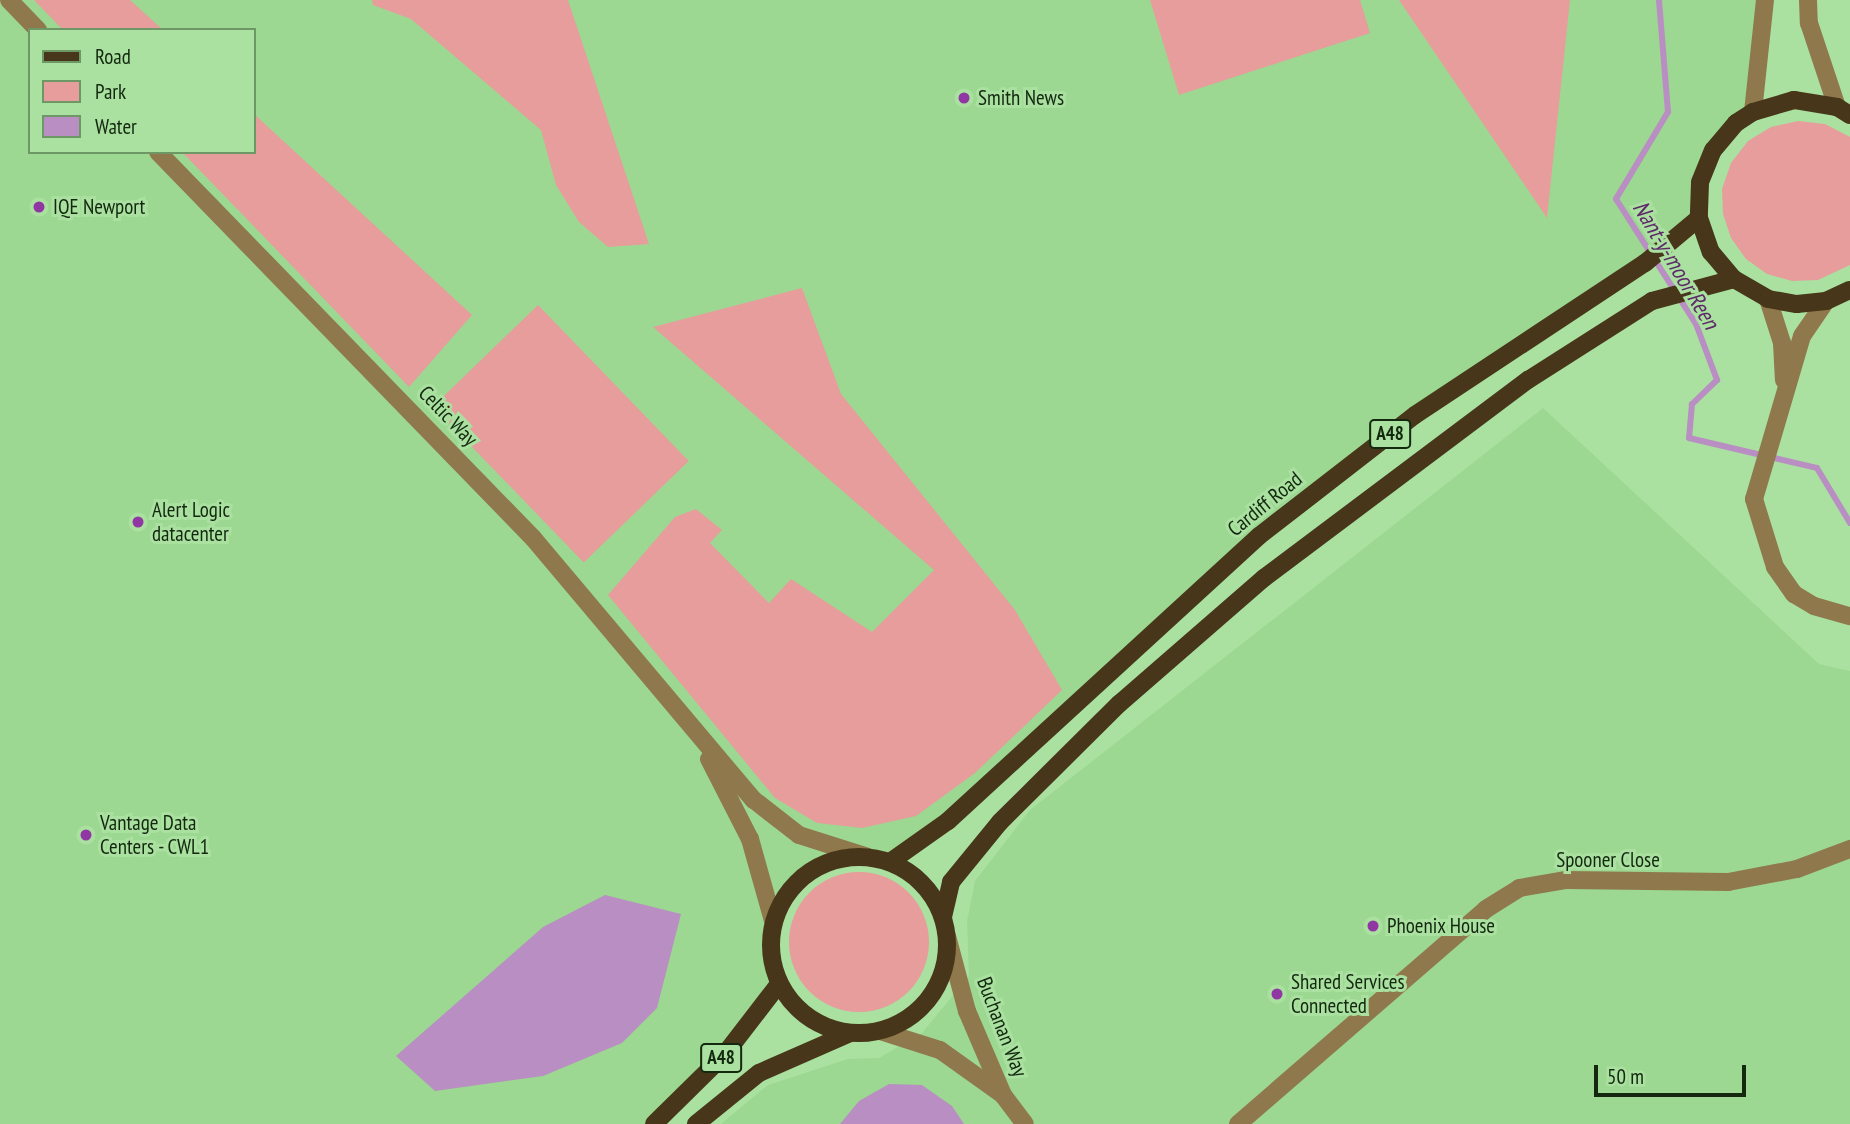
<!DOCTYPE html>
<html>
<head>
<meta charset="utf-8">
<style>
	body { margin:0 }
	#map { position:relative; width:1850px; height:1124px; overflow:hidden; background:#aae1a0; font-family:"PT Sans Narrow",sans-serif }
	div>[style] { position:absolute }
	.built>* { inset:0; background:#9cd891 }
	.green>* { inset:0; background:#e69d9c; transform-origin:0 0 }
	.round { border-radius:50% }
	.water>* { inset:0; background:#b98ec2 }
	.stream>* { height:6px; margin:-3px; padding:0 3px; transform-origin:3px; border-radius:3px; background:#b98ec2 }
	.minor>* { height:18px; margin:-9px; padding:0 9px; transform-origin:9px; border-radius:9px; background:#90784d }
	.major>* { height:18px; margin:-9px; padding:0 9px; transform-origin:9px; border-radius:9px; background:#473619 }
	.major>.ring { margin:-9px; padding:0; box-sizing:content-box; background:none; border:18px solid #473619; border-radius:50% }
	.dots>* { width:19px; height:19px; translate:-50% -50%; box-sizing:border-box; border:4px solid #aae1a0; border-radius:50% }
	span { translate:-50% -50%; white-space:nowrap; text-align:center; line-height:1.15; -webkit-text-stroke:6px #aae1a0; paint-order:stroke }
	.shield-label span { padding:2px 5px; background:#aae1a0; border:2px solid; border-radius:5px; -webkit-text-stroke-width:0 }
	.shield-label { font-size:19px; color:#13280f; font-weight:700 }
	.poi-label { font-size:21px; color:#13280f }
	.left { translate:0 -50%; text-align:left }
	.street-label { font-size:21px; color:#13280f }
	.water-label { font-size:23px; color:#5f2a6a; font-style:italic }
	.legend { position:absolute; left:28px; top:28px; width:228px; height:126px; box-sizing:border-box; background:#aae1a0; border:2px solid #6e9766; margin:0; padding:9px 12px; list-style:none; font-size:21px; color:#13280f }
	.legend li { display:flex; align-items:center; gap:14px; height:35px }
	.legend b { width:35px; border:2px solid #6e9766 }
	.scale { position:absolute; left:1594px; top:1065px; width:152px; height:32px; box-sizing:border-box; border:4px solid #13280f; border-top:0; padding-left:9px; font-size:21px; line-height:24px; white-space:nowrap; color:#13280f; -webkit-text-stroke:5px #aae1a0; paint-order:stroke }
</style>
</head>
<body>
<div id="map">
	<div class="built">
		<i style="clip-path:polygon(evenodd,0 0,1765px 0,1753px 112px,1713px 150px,1699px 218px,1259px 536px,890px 862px,845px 857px,823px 864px,794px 884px,773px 921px,771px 959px,779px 984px,654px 1124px,0 1124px,0 0,30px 30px,254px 30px,254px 152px,30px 152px,30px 30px)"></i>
		<i style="clip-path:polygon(1543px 408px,1819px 664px,1850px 671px,1850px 1124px,721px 1124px,768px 1085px,848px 1059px,879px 1058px,922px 1033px,969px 976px,967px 921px,975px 881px,1030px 810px)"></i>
	</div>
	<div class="green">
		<i style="clip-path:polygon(34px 0,130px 0,163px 30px,63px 30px)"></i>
		<i style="clip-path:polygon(372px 0,568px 0,649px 244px,608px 247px,579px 222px,556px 185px,541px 130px,411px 19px,373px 5px)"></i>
		<i style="clip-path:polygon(1150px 0,1360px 0,1370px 33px,1179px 95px)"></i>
		<i style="clip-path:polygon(1399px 0,1570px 0,1547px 218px)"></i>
		<i style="clip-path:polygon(254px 114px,472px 315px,409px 387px,182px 152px,254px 152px)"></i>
		<i style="clip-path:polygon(1798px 121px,1825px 124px,1850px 137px,1850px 265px,1818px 280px,1792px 281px,1767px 274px,1746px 259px,1731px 238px,1723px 214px,1722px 189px,1731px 163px,1748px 141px,1771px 127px)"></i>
		<i style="clip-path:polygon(802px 288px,841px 394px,1015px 610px,1062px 690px,975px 773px,916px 816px,862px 828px,817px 823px,775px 798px,608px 595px,675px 517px,696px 509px,722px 530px,710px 543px,769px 603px,791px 579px,872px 632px,934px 570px,653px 327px)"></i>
		<i style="left:538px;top:305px;width:217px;height:146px;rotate:46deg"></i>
		<i class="round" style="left:789px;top:872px;width:140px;height:140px"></i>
	</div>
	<div class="water">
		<i style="clip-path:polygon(605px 895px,681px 914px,657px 1008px,622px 1043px,543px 1076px,435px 1091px,396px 1056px,543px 927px)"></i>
		<i style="clip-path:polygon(889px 1084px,922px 1085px,952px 1106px,964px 1124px,840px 1124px,859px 1101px)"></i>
	</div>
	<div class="stream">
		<i style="left:1659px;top:0;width:112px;rotate:85.4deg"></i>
		<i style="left:1668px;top:112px;width:101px;rotate:120.9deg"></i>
		<i style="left:1616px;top:199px;width:148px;rotate:57.4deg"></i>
		<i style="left:1696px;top:324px;width:60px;rotate:69.4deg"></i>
		<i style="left:1717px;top:380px;width:35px;rotate:136deg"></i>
		<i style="left:1692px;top:404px;width:34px;rotate:95deg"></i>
		<i style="left:1689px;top:438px;width:131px;rotate:13.2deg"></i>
		<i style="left:1817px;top:468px;width:64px;rotate:59deg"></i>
	</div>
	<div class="minor">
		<i style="left:9px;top:0;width:42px;rotate:46deg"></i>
		<i style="left:1808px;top:0;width:23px;rotate:88deg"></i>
		<i style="left:1809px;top:23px;width:89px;rotate:71.6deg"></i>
		<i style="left:1753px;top:112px;width:113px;rotate:-83.9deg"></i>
		<i style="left:158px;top:152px;width:538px;rotate:45.83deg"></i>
		<i style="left:533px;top:538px;width:343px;rotate:49.9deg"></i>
		<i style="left:754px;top:800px;width:57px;rotate:37.9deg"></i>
		<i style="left:799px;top:835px;width:72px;rotate:17.7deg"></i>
		<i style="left:1768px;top:299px;width:46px;rotate:72.3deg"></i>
		<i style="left:1782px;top:343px;width:37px;rotate:87deg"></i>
		<i style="left:1826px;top:301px;width:42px;rotate:124.4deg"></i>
		<i style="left:1802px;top:336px;width:170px;rotate:106.4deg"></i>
		<i style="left:1754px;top:499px;width:71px;rotate:72.8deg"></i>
		<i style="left:1775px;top:567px;width:33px;rotate:55deg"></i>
		<i style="left:1794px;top:594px;width:23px;rotate:31deg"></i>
		<i style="left:1814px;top:606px;width:37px;rotate:16deg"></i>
		<i style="left:709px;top:759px;width:90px;rotate:62.9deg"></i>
		<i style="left:750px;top:839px;width:85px;rotate:74.3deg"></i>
		<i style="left:947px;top:936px;width:78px;rotate:75.1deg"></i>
		<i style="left:967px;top:1011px;width:91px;rotate:66.8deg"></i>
		<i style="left:1003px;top:1095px;width:36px;rotate:53deg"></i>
		<i style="left:880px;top:1031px;width:63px;rotate:17.6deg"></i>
		<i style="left:940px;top:1050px;width:77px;rotate:35.5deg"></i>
		<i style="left:1238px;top:1124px;width:328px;rotate:-40.9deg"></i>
		<i style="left:1486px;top:909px;width:39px;rotate:-32deg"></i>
		<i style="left:1519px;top:888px;width:48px;rotate:-9.7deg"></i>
		<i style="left:1566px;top:880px;width:162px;rotate:0.7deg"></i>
		<i style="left:1728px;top:882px;width:70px;rotate:-10.7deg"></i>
		<i style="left:1797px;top:869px;width:57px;rotate:-20.7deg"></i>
	</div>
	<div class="major">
		<i style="left:1850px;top:115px;width:15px;rotate:-148deg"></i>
		<i style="left:1837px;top:107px;width:44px;rotate:-170.8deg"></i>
		<i style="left:1794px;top:100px;width:43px;rotate:163.7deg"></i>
		<i style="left:1753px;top:112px;width:20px;rotate:147deg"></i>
		<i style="left:1736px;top:123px;width:35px;rotate:130deg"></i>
		<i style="left:1713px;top:150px;width:35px;rotate:112deg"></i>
		<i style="left:1700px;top:183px;width:35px;rotate:92deg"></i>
		<i style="left:1699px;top:218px;width:36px;rotate:71deg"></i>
		<i style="left:1711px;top:252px;width:35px;rotate:50deg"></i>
		<i style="left:1734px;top:279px;width:39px;rotate:30deg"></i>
		<i style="left:1768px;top:299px;width:29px;rotate:10deg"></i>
		<i style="left:1797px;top:304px;width:29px;rotate:-6deg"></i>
		<i style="left:1826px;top:301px;width:26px;rotate:-25deg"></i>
		<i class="ring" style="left:771px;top:857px;width:158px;height:158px"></i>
		<i style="left:890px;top:862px;width:71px;rotate:-35.3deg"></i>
		<i style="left:948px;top:821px;width:422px;rotate:-42.5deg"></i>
		<i style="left:1259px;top:536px;width:197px;rotate:-37.8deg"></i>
		<i style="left:1415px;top:415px;width:276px;rotate:-33.5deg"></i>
		<i style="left:1645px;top:263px;width:70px;rotate:-39.8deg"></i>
		<i style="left:943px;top:917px;width:36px;rotate:-77deg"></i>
		<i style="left:951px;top:882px;width:77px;rotate:-50.8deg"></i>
		<i style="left:1000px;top:822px;width:168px;rotate:-44.8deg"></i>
		<i style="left:1119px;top:704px;width:192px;rotate:-41deg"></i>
		<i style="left:1264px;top:578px;width:330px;rotate:-36.9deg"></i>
		<i style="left:1528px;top:380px;width:147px;rotate:-32.5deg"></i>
		<i style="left:1652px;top:301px;width:85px;rotate:-15deg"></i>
		<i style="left:654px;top:1124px;width:100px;rotate:-44.6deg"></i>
		<i style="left:725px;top:1054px;width:88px;rotate:-52.4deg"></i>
		<i style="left:696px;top:1124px;width:81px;rotate:-39deg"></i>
		<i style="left:759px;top:1073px;width:99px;rotate:-23.7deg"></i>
	</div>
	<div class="dots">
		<i style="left:964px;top:98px;background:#9137a3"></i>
		<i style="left:39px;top:207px;background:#9137a3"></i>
		<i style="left:138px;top:522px;background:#9137a3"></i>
		<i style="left:86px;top:835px;background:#9137a3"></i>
		<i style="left:1373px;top:926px;background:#9137a3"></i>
		<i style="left:1277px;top:994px;background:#9137a3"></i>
	</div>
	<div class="shield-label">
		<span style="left:1390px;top:434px">A48</span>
		<span style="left:721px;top:1058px">A48</span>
	</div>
	<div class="poi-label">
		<span class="left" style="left:978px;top:98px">Smith News</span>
		<span class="left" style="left:53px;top:207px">IQE Newport</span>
		<span class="left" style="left:152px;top:522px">Alert Logic<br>datacenter</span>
		<span class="left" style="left:100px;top:835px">Vantage Data<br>Centers - CWL1</span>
		<span class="left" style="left:1387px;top:926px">Phoenix House</span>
		<span class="left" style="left:1291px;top:994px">Shared Services<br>Connected</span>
	</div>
	<div class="street-label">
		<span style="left:448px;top:416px;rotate:46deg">Celtic Way</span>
		<span style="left:1265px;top:504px;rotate:-39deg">Cardiff Road</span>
		<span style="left:1608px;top:860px">Spooner Close</span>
		<span style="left:1002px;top:1027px;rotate:69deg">Buchanan Way</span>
	</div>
	<div class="water-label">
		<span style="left:1676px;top:265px;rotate:59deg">Nant-y-moor Reen</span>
	</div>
	<ul class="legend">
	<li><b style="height:9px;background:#473619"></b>Road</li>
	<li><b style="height:19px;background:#e69d9c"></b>Park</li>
	<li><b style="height:19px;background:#b98ec2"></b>Water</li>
	</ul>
	<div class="scale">50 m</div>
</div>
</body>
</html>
